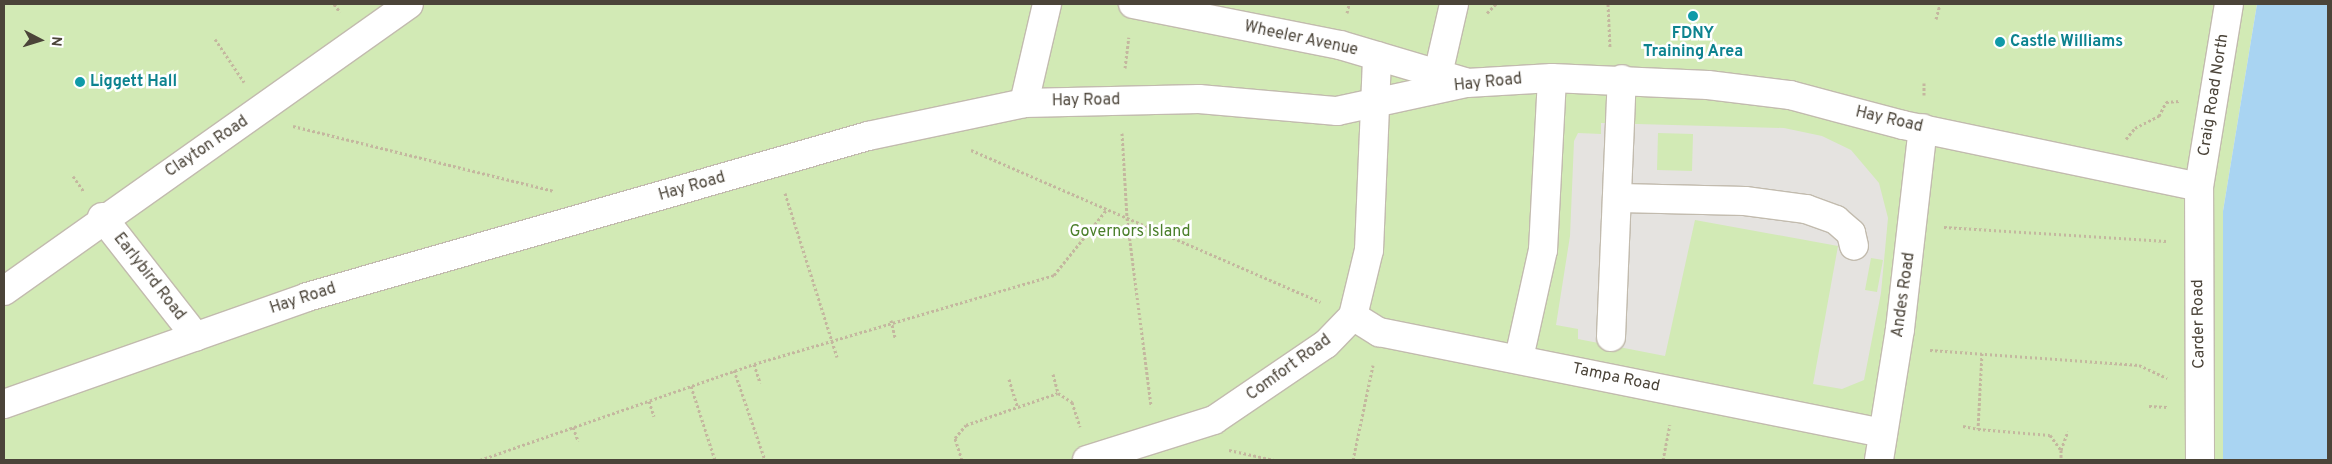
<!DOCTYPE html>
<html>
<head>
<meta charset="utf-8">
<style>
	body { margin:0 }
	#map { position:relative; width:2332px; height:464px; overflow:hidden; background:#f6f3ec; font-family:Overpass,sans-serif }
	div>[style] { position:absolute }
	.green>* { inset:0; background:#d2eab5 }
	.parking>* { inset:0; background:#e5e3e0 }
	.water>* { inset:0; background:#a9d4f2 }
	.path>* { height:3px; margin-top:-1.5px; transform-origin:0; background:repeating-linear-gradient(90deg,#c4b79f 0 2.5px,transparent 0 5px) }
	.roads { filter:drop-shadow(1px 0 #c2bbae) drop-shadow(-1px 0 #c2bbae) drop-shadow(0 1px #c2bbae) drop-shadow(0 -1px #c2bbae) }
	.minor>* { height:28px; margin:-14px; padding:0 14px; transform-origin:14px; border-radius:14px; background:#fff }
	.dots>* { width:14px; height:14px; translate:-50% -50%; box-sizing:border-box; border:2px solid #fff; border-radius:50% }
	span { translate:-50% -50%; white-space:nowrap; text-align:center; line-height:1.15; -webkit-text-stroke:5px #fff; paint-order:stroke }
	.culture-label { font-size:16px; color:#0d838f; font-weight:700 }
	.left { translate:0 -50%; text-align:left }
	.street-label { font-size:16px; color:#4b4439 }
	.park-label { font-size:16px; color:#4a7f2a }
	.frame { position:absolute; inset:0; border:5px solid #4b4439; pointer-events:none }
	.north { position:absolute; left:15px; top:15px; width:50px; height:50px; -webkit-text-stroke:4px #fff; paint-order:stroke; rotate:95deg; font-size:14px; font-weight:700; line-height:20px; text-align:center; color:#4b4439 }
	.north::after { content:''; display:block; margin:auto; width:18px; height:22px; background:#4b4439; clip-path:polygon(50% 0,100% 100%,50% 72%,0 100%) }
</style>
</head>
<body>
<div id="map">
	<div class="green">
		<i style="clip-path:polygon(4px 4px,2257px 4px,2223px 211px,2223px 460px,4px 460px)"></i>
	</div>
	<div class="parking">
		<i style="clip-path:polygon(evenodd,1601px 123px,1784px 128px,1822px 136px,1851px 150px,1879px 183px,1888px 218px,1881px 293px,1864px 380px,1842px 389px,1813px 384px,1838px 246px,1695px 220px,1665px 356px,1578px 339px,1578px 329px,1556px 325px,1570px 236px,1574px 141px,1578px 133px,1601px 134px,1601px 123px,1658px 133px,1693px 134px,1692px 171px,1657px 170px,1658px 133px,1601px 123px,1871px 258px,1883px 260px,1877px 292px,1865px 290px,1871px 258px)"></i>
	</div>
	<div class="water">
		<i style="clip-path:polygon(2257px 4px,2328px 4px,2328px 460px,2223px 460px,2223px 211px)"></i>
	</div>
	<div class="path">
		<i style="left:334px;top:4px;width:10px;rotate:53deg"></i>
		<i style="left:1608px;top:4px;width:44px;rotate:87.4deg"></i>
		<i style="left:1347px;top:13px;width:9px;rotate:-77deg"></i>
		<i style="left:1487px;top:13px;width:13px;rotate:-45deg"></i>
		<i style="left:1936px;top:19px;width:16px;rotate:-75deg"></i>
		<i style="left:215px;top:39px;width:52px;rotate:56deg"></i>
		<i style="left:1125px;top:68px;width:31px;rotate:-83deg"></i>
		<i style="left:1924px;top:95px;width:12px;rotate:-90deg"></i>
		<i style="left:293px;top:126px;width:269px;rotate:14deg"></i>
		<i style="left:1122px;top:133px;width:85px;rotate:86.6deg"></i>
		<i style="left:1127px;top:218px;width:190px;rotate:82.7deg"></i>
		<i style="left:2126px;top:139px;width:14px;rotate:-51deg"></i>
		<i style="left:2135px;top:128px;width:27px;rotate:-27deg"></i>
		<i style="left:2159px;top:116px;width:16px;rotate:-63deg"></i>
		<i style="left:2166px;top:102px;width:13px;rotate:-4deg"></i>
		<i style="left:971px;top:150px;width:381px;rotate:23.5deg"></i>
		<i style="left:73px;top:176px;width:19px;rotate:55deg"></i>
		<i style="left:785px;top:193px;width:172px;rotate:72.4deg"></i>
		<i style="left:1944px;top:227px;width:223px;rotate:3.6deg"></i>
		<i style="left:891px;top:320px;width:18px;rotate:77deg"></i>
		<i style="left:1930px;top:350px;width:210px;rotate:4.1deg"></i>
		<i style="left:2139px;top:365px;width:31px;rotate:25deg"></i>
		<i style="left:1982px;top:353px;width:76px;rotate:93deg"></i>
		<i style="left:1978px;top:429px;width:72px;rotate:4.8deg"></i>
		<i style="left:2050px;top:435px;width:19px;rotate:54deg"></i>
		<i style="left:2061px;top:450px;width:10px;rotate:90deg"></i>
		<i style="left:754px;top:364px;width:20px;rotate:72deg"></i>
		<i style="left:734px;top:370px;width:95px;rotate:71deg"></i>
		<i style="left:1053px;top:374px;width:20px;rotate:75deg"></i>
		<i style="left:1009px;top:379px;width:28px;rotate:73deg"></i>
		<i style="left:691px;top:386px;width:78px;rotate:72deg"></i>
		<i style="left:649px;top:401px;width:16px;rotate:72deg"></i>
		<i style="left:2149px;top:406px;width:18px;rotate:3deg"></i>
		<i style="left:1963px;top:426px;width:15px;rotate:11deg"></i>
		<i style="left:573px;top:427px;width:15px;rotate:70deg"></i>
		<i style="left:1229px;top:450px;width:46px;rotate:12.5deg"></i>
		<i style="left:2061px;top:450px;width:20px;rotate:-70deg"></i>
		<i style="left:480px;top:460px;width:290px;rotate:-19.3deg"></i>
		<i style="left:754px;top:364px;width:313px;rotate:-16.5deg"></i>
		<i style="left:1054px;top:275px;width:85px;rotate:-51.2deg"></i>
		<i style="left:962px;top:460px;width:23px;rotate:-108deg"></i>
		<i style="left:955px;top:438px;width:17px;rotate:-50deg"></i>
		<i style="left:966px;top:425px;width:97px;rotate:-19.2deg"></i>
		<i style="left:1058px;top:393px;width:17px;rotate:33deg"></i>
		<i style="left:1072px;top:402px;width:26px;rotate:72deg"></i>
		<i style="left:1353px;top:460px;width:97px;rotate:-78.1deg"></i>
		<i style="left:1663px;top:460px;width:36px;rotate:-79deg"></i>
		<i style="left:2107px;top:460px;width:12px"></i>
	</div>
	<div class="roads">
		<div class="minor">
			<i style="left:1133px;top:4px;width:211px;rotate:11.2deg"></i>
			<i style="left:1340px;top:45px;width:130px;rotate:16.5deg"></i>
			<i style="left:1438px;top:74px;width:72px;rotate:-77.1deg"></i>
			<i style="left:1024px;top:103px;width:102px;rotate:-76.9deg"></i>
			<i style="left:1620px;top:198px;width:125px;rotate:1.4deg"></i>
			<i style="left:1745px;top:201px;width:62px;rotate:7.5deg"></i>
			<i style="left:1806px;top:209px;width:32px;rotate:20deg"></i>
			<i style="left:1836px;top:220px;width:20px;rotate:41deg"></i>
			<i style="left:1851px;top:233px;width:13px;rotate:77deg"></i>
			<i style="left:102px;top:217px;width:152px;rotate:51.9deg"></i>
			<i style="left:4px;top:291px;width:496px;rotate:-35.3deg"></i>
			<i style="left:1353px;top:316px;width:31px;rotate:32deg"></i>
			<i style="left:1379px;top:332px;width:514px;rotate:11.33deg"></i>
			<i style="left:1611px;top:337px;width:258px;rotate:-87.6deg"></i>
			<i style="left:1519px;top:358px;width:111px;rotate:-77.5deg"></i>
			<i style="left:1543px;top:250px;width:172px;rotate:-87deg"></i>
			<i style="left:4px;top:404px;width:321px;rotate:-19.4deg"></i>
			<i style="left:307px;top:297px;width:584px;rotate:-16.01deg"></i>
			<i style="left:868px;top:136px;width:159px;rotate:-11.9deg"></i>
			<i style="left:1024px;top:103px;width:175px;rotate:-1.3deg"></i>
			<i style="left:1199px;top:99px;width:139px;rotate:5deg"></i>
			<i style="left:1337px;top:111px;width:133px;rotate:-12.2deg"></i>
			<i style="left:1467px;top:83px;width:85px;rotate:-3.4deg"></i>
			<i style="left:1552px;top:78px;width:156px;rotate:2.6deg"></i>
			<i style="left:1708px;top:85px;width:83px;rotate:7deg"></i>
			<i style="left:1790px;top:95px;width:117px;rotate:14.9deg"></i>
			<i style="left:1903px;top:125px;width:302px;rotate:11.8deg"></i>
			<i style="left:1087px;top:460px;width:133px;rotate:-17.5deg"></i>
			<i style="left:1214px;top:420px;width:135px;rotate:-34.2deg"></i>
			<i style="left:1326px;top:344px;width:39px;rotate:-46deg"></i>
			<i style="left:1353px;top:316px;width:68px;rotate:-76.4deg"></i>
			<i style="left:1369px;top:250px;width:194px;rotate:-87.6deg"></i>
			<i style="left:1879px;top:460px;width:133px;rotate:-80.9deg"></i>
			<i style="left:1900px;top:329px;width:202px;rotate:-83.5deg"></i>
			<i style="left:2200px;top:460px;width:273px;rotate:-90.2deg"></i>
			<i style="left:2199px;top:187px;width:185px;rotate:-80.7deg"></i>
		</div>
	</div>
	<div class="dots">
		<i style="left:1693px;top:16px;background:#0f9aa8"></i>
		<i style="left:2000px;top:42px;background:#0f9aa8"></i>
		<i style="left:80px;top:82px;background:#0f9aa8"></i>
	</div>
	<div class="culture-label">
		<span style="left:1693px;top:43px">FDNY<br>Training Area</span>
		<span class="left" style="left:2010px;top:42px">Castle Williams</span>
		<span class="left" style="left:90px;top:82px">Liggett Hall</span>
	</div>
	<div class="street-label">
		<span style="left:1301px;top:39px;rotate:12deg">Wheeler Avenue</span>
		<span style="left:1488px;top:83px;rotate:-6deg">Hay Road</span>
		<span style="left:2214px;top:95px;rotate:-81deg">Craig Road North</span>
		<span style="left:1086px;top:101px;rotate:-1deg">Hay Road</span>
		<span style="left:1889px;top:120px;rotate:13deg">Hay Road</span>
		<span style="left:207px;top:147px;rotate:-34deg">Clayton Road</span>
		<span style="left:692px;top:187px;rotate:-16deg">Hay Road</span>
		<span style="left:149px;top:277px;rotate:52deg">Earlybird Road</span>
		<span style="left:1904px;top:295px;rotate:-82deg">Andes Road</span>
		<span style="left:303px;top:299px;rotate:-18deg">Hay Road</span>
		<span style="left:2199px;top:324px;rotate:-91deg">Carder Road</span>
		<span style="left:1289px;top:368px;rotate:-36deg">Comfort Road</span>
		<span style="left:1616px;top:378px;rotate:12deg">Tampa Road</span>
	</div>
	<div class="park-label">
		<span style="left:1130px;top:232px">Governors Island</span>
	</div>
	<div class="frame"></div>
	<div class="north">N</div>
</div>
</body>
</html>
